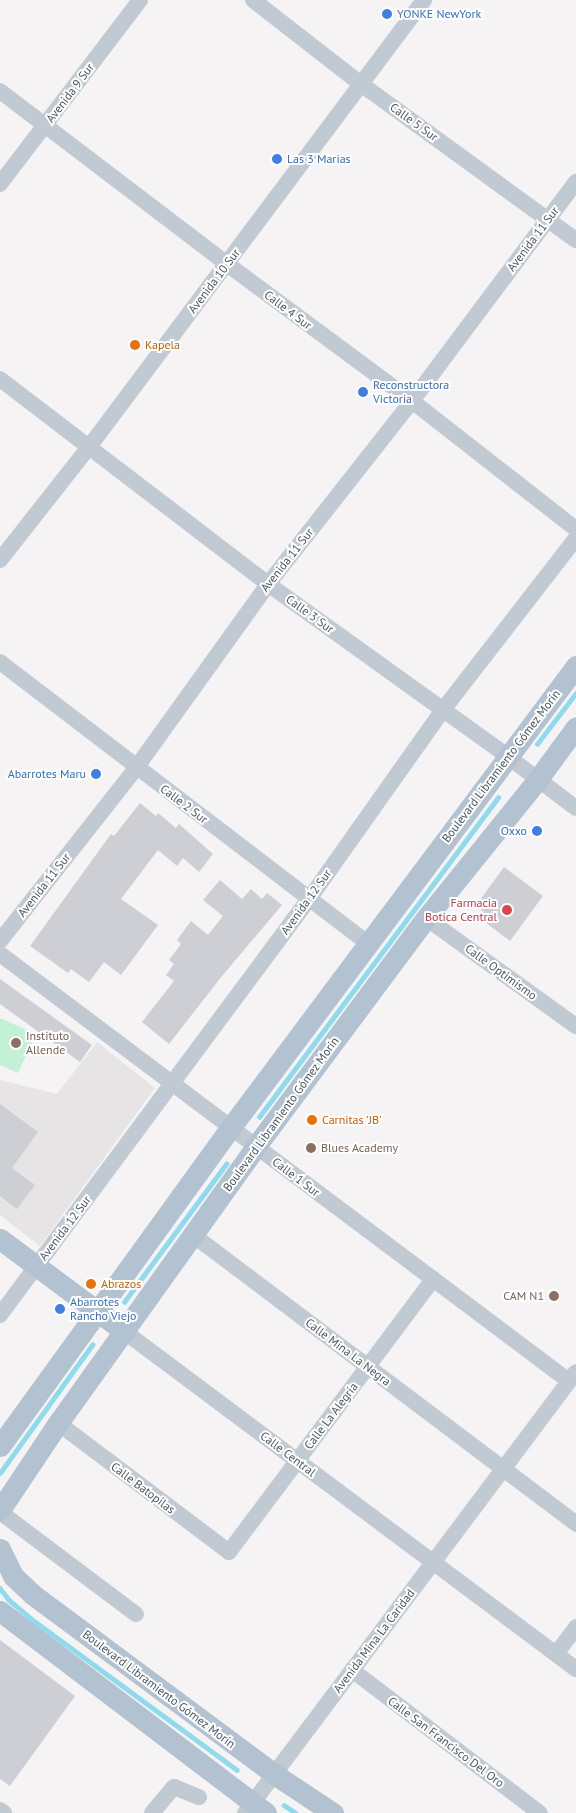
<!DOCTYPE html>
<html>
<head>
<meta charset="utf-8">
<style>
	body { margin:0 }
	#map { position:relative; width:576px; height:1813px; overflow:hidden; background:#f5f3f3; font-family:"PT Sans",sans-serif }
	div>[style] { position:absolute }
	.education>* { inset:0; background:#e6e4e5 }
	.green>* { inset:0; background:#c3f1d5 }
	.stream>* { height:4.5px; margin:-2.25px; padding:0 2.25px; transform-origin:2.25px; border-radius:2.25px; background:#90daee }
	.building>* { inset:0; background:#cdcfd5 }
	.minor>* { height:16px; margin:-8px; padding:0 8px; transform-origin:8px; border-radius:8px; background:#c1cad2 }
	.major>* { height:21px; margin:-10.5px; padding:0 10.5px; transform-origin:10.5px; border-radius:10.5px; background:#b3c2d1 }
	.dots>* { width:14px; height:14px; translate:-50% -50%; box-sizing:border-box; border:2px solid #fff; border-radius:50% }
	span { translate:-50% -50%; white-space:nowrap; text-align:center; line-height:1.15; -webkit-text-stroke:4px #fff; paint-order:stroke }
	.shop-label { font-size:12px; color:#366cbe }
	.left { translate:0 -50%; text-align:left }
	.right { translate:-100% -50%; text-align:right }
	.street-label { font-size:12px; color:#4a5661 }
	.food-label { font-size:12px; color:#c56008 }
	.health-label { font-size:12px; color:#be3a42 }
	.education-label { font-size:12px; color:#785e54 }
</style>
</head>
<body>
<div id="map">
	<div class="education">
		<i style="clip-path:polygon(97px 1042px,155px 1088px,40px 1246px,0 1215px,0 1080px,57px 1094px)"></i>
	</div>
	<div class="green">
		<i style="clip-path:polygon(0 1018px,36px 1034px,18px 1073px,0 1065px)"></i>
	</div>
	<div class="stream">
		<i style="left:537px;top:744px;width:64px;rotate:-52.6deg"></i>
		<i style="left:259px;top:1117px;width:399px;rotate:-53.2deg"></i>
		<i style="left:124px;top:1302px;width:172px;rotate:-53.5deg"></i>
		<i style="left:0;top:1473px;width:158px;rotate:-54.3deg"></i>
		<i style="left:0;top:1588px;width:15px;rotate:53deg"></i>
		<i style="left:9px;top:1600px;width:31px;rotate:40deg"></i>
		<i style="left:33px;top:1620px;width:253px;rotate:36.3deg"></i>
		<i style="left:284px;top:1805px;width:14px;rotate:34deg"></i>
	</div>
	<div class="building">
		<i style="clip-path:polygon(140px 803px,156px 816px,158px 813px,176px 828px,179px 824px,213px 854px,199px 872px,183px 858px,177px 866px,158px 850px,121px 899px,158px 925px,121px 975px,104px 962px,89px 982px,71px 969px,68px 973px,30px 946px,111px 834px,114px 836px)"></i>
		<i style="clip-path:polygon(504px 867px,543px 896px,510px 941px,482px 920px,480px 900px)"></i>
		<i style="clip-path:polygon(220px 880px,242px 899px,251px 889px,262px 899px,267px 893px,282px 905px,222px 976px,169px 1044px,142px 1022px,174px 981px,166px 975px,174px 964px,169px 960px,181px 944px,177px 940px,191px 921px,208px 935px,223px 916px,203px 900px)"></i>
		<i style="clip-path:polygon(0 979px,92px 1045px,80px 1062px,0 1004px)"></i>
		<i style="clip-path:polygon(0 1104px,38px 1132px,12px 1168px,35px 1185px,17px 1209px,0 1196px)"></i>
		<i style="clip-path:polygon(0 1640px,75px 1696px,10px 1786px,0 1779px)"></i>
	</div>
	<div class="minor">
		<i style="left:253px;top:0;width:137px;rotate:37.9deg"></i>
		<i style="left:361px;top:84px;width:266px;rotate:36deg"></i>
		<i style="left:0;top:91px;width:285px;rotate:37.3deg"></i>
		<i style="left:227px;top:264px;width:230px;rotate:36.5deg"></i>
		<i style="left:412px;top:401px;width:208px;rotate:38deg"></i>
		<i style="left:0;top:184px;width:231px;rotate:-52.7deg"></i>
		<i style="left:0;top:379px;width:337px;rotate:37.4deg"></i>
		<i style="left:268px;top:584px;width:294px;rotate:35.7deg"></i>
		<i style="left:507px;top:756px;width:86px;rotate:37deg"></i>
		<i style="left:0;top:560px;width:144px;rotate:-51.8deg"></i>
		<i style="left:89px;top:447px;width:559px;rotate:-53.15deg"></i>
		<i style="left:0;top:662px;width:464px;rotate:37.4deg"></i>
		<i style="left:426px;top:918px;width:185px;rotate:35.8deg"></i>
		<i style="left:0;top:941px;width:220px;rotate:-51.8deg"></i>
		<i style="left:136px;top:768px;width:226px;rotate:-54.3deg"></i>
		<i style="left:268px;top:584px;width:233px;rotate:-51.8deg"></i>
		<i style="left:412px;top:401px;width:274px;rotate:-53.2deg"></i>
		<i style="left:0;top:954px;width:711px;rotate:36.89deg"></i>
		<i style="left:193px;top:1235px;width:480px;rotate:37deg"></i>
		<i style="left:0;top:1315px;width:518px;rotate:-53.4deg"></i>
		<i style="left:309px;top:899px;width:230px;rotate:-54.7deg"></i>
		<i style="left:442px;top:711px;width:219px;rotate:-52.2deg"></i>
		<i style="left:125px;top:1332px;width:563px;rotate:36.77deg"></i>
		<i style="left:58px;top:1423px;width:214px;rotate:37deg"></i>
		<i style="left:229px;top:1552px;width:341px;rotate:-53.2deg"></i>
		<i style="left:0;top:1512px;width:170px;rotate:36.9deg"></i>
		<i style="left:556px;top:1654px;width:34px;rotate:-53deg"></i>
		<i style="left:352px;top:1670px;width:236px;rotate:37.3deg"></i>
		<i style="left:0;top:1810px;width:5px;rotate:37deg"></i>
		<i style="left:152px;top:1813px;width:34px;rotate:-50deg"></i>
		<i style="left:174px;top:1787px;width:27px;rotate:22deg"></i>
		<i style="left:245px;top:1813px;width:551px;rotate:-53.11deg"></i>
	</div>
	<div class="major">
		<i style="left:0;top:1239px;width:156px;rotate:36.6deg"></i>
		<i style="left:0;top:1446px;width:394px;rotate:-54.1deg"></i>
		<i style="left:231px;top:1127px;width:576px;rotate:-53.19deg"></i>
		<i style="left:0;top:1510px;width:105px;rotate:-56.3deg"></i>
		<i style="left:58px;top:1423px;width:340px;rotate:-54.4deg"></i>
		<i style="left:256px;top:1146px;width:284px;rotate:-53.3deg"></i>
		<i style="left:426px;top:918px;width:179px;rotate:-51.1deg"></i>
		<i style="left:538px;top:779px;width:64px;rotate:-53.8deg"></i>
		<i style="left:0;top:1549px;width:30px;rotate:64deg"></i>
		<i style="left:13px;top:1576px;width:26px;rotate:43deg"></i>
		<i style="left:32px;top:1594px;width:302px;rotate:36.6deg"></i>
		<i style="left:274px;top:1774px;width:71px;rotate:33.5deg"></i>
		<i style="left:0;top:1611px;width:334px;rotate:37.2deg"></i>
	</div>
	<div class="dots">
		<i style="left:387px;top:14px;background:#3f7fe0"></i>
		<i style="left:277px;top:159px;background:#3f7fe0"></i>
		<i style="left:135px;top:345px;background:#e8710a"></i>
		<i style="left:363px;top:392px;background:#3f7fe0"></i>
		<i style="left:96px;top:774px;background:#3f7fe0"></i>
		<i style="left:537px;top:831px;background:#3f7fe0"></i>
		<i style="left:507px;top:910px;background:#e0444e"></i>
		<i style="left:16px;top:1043px;background:#8d6e63"></i>
		<i style="left:312px;top:1120px;background:#e8710a"></i>
		<i style="left:311px;top:1148px;background:#8d6e63"></i>
		<i style="left:91px;top:1284px;background:#e8710a"></i>
		<i style="left:554px;top:1296px;background:#8d6e63"></i>
		<i style="left:60px;top:1309px;background:#3f7fe0"></i>
	</div>
	<div class="shop-label">
		<span class="left" style="left:397px;top:14px">YONKE NewYork</span>
		<span class="left" style="left:287px;top:159px">Las 3 Marias</span>
		<span class="left" style="left:373px;top:392px">Reconstructora<br>Victoria</span>
		<span class="right" style="left:86px;top:774px">Abarrotes Maru</span>
		<span class="right" style="left:527px;top:831px">Oxxo</span>
		<span class="left" style="left:70px;top:1309px">Abarrotes<br>Rancho Viejo</span>
	</div>
	<div class="street-label">
		<span style="left:70px;top:93px;rotate:-53deg">Avenida 9 Sur</span>
		<span style="left:414px;top:122px;rotate:36deg">Calle 5 Sur</span>
		<span style="left:533px;top:239px;rotate:-53deg">Avenida 11 Sur</span>
		<span style="left:214px;top:281px;rotate:-53deg">Avenida 10 Sur</span>
		<span style="left:288px;top:310px;rotate:37deg">Calle 4 Sur</span>
		<span style="left:287px;top:560px;rotate:-52deg">Avenida 11 Sur</span>
		<span style="left:310px;top:614px;rotate:36deg">Calle 3 Sur</span>
		<span style="left:501px;top:766px;rotate:-53deg">Boulevard Libramiento Gómez Morín</span>
		<span style="left:184px;top:804px;rotate:37deg">Calle 2 Sur</span>
		<span style="left:44px;top:885px;rotate:-52deg">Avenida 11 Sur</span>
		<span style="left:306px;top:902px;rotate:-54deg">Avenida 12 Sur</span>
		<span style="left:501px;top:972px;rotate:36deg">Calle Optimismo</span>
		<span style="left:281px;top:1114px;rotate:-54deg">Boulevard Libramiento Gómez Morín</span>
		<span style="left:296px;top:1177px;rotate:37deg">Calle 1 Sur</span>
		<span style="left:65px;top:1228px;rotate:-53deg">Avenida 12 Sur</span>
		<span style="left:348px;top:1352px;rotate:37deg">Calle Mina La Negra</span>
		<span style="left:331px;top:1416px;rotate:-53deg">Calle La Alegría</span>
		<span style="left:288px;top:1454px;rotate:37deg">Calle Central</span>
		<span style="left:143px;top:1488px;rotate:37deg">Calle Batopilas</span>
		<span style="left:374px;top:1641px;rotate:-53deg">Avenida Mina La Caridad</span>
		<span style="left:159px;top:1689px;rotate:37deg">Boulevard Libramiento Gómez Morín</span>
		<span style="left:446px;top:1742px;rotate:37deg">Calle San Francisco Del Oro</span>
	</div>
	<div class="food-label">
		<span class="left" style="left:145px;top:345px">Kapela</span>
		<span class="left" style="left:322px;top:1120px">Carnitas 'JB'</span>
		<span class="left" style="left:101px;top:1284px">Abrazos</span>
	</div>
	<div class="health-label">
		<span class="right" style="left:497px;top:910px">Farmacia<br>Botica Central</span>
	</div>
	<div class="education-label">
		<span class="left" style="left:26px;top:1043px">Instituto<br>Allende</span>
		<span class="left" style="left:321px;top:1148px">Blues Academy</span>
		<span class="right" style="left:544px;top:1296px">CAM N1</span>
	</div>
</div>
</body>
</html>
